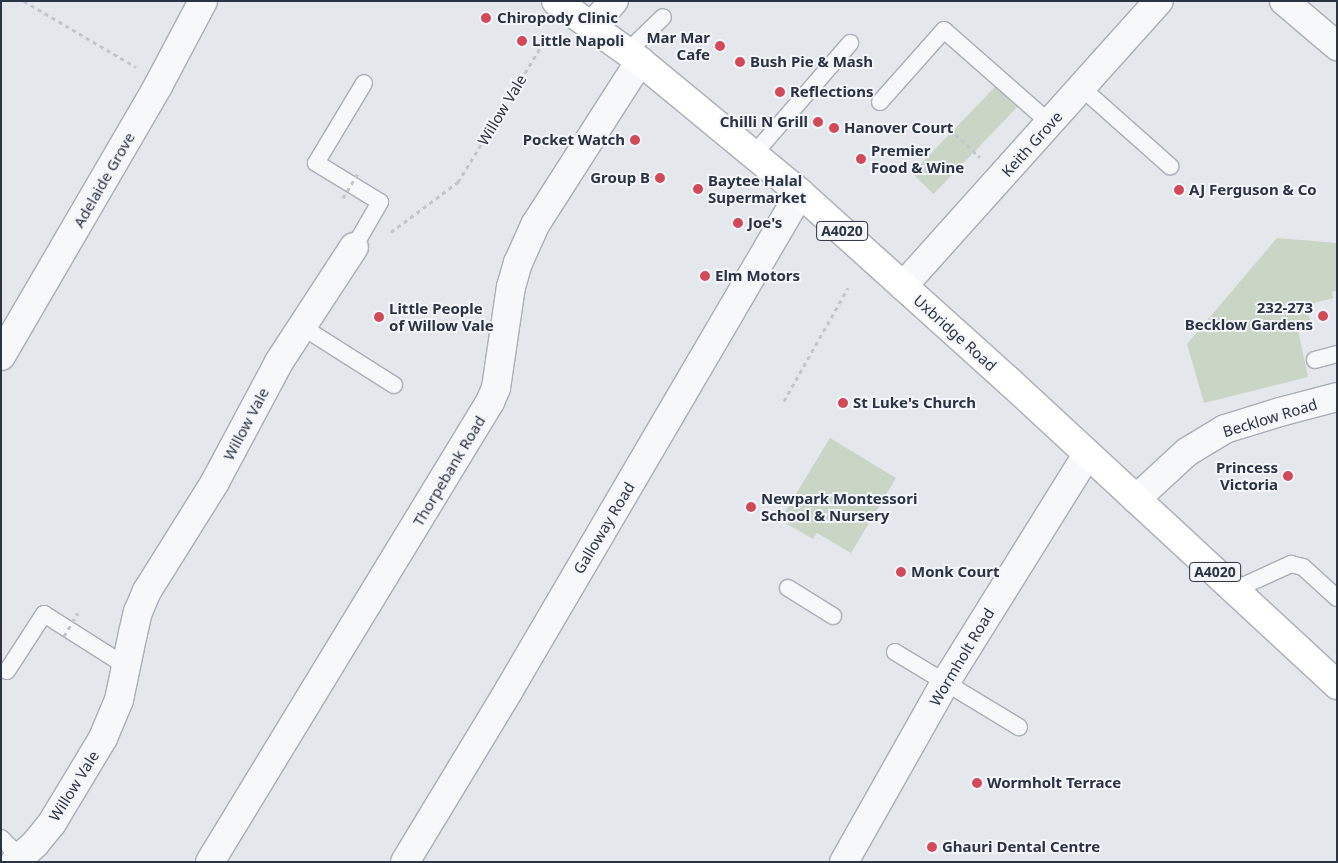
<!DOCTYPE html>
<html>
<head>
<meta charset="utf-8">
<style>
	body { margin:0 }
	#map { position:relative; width:1338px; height:863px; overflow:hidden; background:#e4e7ec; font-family:"Noto Sans",sans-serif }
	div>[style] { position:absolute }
	.green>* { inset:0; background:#c9d6c5; transform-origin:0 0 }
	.path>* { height:3px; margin-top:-1.5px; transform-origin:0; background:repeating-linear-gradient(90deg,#c2c5cb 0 4px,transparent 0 8px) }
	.roads { filter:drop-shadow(1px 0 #a9aeb7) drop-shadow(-1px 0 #a9aeb7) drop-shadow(0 1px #a9aeb7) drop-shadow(0 -1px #a9aeb7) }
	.lane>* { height:16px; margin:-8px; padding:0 8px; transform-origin:8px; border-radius:8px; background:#f7f8fa }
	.street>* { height:28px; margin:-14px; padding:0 14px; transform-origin:14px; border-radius:14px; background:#f7f8fa }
	.primary>* { height:28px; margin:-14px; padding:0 14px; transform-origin:14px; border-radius:14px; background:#fff }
	.path-bridge>* { height:3px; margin-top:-1.5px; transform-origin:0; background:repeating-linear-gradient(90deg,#c2c5cb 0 4px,transparent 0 8px) }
	.dots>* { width:14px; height:14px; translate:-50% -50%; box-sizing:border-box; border:2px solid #f4f6f9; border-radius:50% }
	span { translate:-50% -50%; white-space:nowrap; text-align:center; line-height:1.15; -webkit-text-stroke:4px #f4f6f9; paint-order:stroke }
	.shield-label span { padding:1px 4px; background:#f4f6f9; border:1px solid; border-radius:4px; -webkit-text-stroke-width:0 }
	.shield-label { font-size:14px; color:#2b3445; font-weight:700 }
	.poi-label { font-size:15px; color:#2b3445; font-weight:700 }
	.left { translate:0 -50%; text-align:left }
	.right { translate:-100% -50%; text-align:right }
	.street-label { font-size:15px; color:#2b3445 }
	.frame { position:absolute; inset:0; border:2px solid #2b3445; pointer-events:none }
</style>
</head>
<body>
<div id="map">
	<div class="green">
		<i style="left:996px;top:86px;width:30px;height:121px;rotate:44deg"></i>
		<i style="clip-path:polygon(1277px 238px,1337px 243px,1337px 291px,1332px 292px,1333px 298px,1306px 305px,1312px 328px,1298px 330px,1308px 377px,1204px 403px,1187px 344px)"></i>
		<i style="clip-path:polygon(830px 438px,896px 478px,851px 553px,817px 533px,813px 539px,780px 520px)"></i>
	</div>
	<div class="path">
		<i style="left:24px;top:1px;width:130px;rotate:30.5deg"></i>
		<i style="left:955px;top:134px;width:34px;rotate:43deg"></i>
		<i style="left:391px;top:232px;width:84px;rotate:-36.7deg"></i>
		<i style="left:458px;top:182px;width:167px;rotate:-58.5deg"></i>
		<i style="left:784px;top:401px;width:130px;rotate:-60.5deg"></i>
	</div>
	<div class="roads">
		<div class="lane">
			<i style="left:627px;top:52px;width:50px;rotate:-44.2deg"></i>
			<i style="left:1082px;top:88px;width:118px;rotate:41.6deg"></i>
			<i style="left:880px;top:102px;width:96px;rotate:-48.4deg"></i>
			<i style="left:944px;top:30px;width:142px;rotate:41.3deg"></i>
			<i style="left:754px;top:154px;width:147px;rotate:-49.1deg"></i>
			<i style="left:354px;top:247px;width:52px;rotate:-60deg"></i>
			<i style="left:380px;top:202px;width:75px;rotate:-148.6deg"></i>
			<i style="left:316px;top:163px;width:93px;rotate:-59deg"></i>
			<i style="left:301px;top:326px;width:110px;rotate:32.4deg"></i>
			<i style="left:1315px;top:360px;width:23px;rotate:-15deg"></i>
			<i style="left:788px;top:588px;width:53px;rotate:31.9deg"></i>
			<i style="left:1234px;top:590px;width:63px;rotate:-24.5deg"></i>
			<i style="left:1291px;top:564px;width:12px;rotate:14deg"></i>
			<i style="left:1303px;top:567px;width:46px;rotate:42.4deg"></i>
			<i style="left:895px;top:652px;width:145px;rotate:31.2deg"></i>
			<i style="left:7px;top:671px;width:68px;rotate:-57deg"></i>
			<i style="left:44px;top:614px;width:97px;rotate:32.4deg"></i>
			<i style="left:1px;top:838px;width:27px;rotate:45deg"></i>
		</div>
		<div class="street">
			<i style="left:1284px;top:1px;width:70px;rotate:40.3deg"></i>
			<i style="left:591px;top:27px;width:35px;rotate:-49deg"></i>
			<i style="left:903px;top:286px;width:383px;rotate:-48.1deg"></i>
			<i style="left:1px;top:356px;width:312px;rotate:-59.8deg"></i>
			<i style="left:158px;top:86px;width:96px;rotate:-62.1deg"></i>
			<i style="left:1136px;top:499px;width:69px;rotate:-42.7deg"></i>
			<i style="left:1187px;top:452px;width:44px;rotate:-31.2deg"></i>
			<i style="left:1225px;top:429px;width:58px;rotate:-17.2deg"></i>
			<i style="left:1280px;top:412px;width:59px;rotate:-14.7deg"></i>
			<i style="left:15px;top:862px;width:27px;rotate:-42deg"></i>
			<i style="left:35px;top:844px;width:27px;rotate:-51deg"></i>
			<i style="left:52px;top:823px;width:99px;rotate:-59deg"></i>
			<i style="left:103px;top:738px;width:41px;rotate:-67.2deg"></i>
			<i style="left:119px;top:700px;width:68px;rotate:-78.2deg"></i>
			<i style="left:133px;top:633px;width:22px;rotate:-77deg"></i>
			<i style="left:138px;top:612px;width:23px;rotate:-67deg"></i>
			<i style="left:147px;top:591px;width:128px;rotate:-58deg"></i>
			<i style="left:215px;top:482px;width:136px;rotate:-61.9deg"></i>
			<i style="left:279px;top:362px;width:137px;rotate:-56.9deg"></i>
			<i style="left:210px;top:862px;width:539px;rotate:-58.67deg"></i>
			<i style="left:490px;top:402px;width:15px;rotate:-67deg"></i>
			<i style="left:496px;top:388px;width:102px;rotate:-81.6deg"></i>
			<i style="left:511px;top:287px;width:25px;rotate:-74deg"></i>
			<i style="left:518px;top:263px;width:42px;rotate:-65.9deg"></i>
			<i style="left:535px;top:225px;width:195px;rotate:-57.4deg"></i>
			<i style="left:405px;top:862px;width:201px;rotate:-58.8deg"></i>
			<i style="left:509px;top:690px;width:576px;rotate:-59.65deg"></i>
			<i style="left:844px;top:862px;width:206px;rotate:-60.6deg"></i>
			<i style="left:945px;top:683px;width:269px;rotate:-58.1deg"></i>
		</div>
		<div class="primary">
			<i style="left:556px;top:1px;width:103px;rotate:35.5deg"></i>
			<i style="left:640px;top:61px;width:207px;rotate:39.5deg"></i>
			<i style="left:800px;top:193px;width:283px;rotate:42deg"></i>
			<i style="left:1010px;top:382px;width:446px;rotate:42.8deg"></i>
		</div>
	</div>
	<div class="path-bridge">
		<i style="left:343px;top:198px;width:31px;rotate:-59deg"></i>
		<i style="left:64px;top:636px;width:27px;rotate:-59deg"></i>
	</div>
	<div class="dots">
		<i style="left:486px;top:18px;background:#d1495b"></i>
		<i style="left:522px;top:41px;background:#d1495b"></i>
		<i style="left:720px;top:46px;background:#d1495b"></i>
		<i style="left:740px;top:62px;background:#d1495b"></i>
		<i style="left:780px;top:92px;background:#d1495b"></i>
		<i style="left:818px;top:122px;background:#d1495b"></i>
		<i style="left:834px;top:128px;background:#d1495b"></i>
		<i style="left:635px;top:140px;background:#d1495b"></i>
		<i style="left:861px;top:159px;background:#d1495b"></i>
		<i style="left:660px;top:178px;background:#d1495b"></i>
		<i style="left:698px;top:189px;background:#d1495b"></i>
		<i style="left:1179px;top:190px;background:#d1495b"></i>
		<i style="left:738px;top:223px;background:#d1495b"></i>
		<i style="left:705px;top:276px;background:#d1495b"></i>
		<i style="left:1323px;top:316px;background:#d1495b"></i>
		<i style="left:379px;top:317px;background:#d1495b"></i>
		<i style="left:843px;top:403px;background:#d1495b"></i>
		<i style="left:1288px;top:476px;background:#d1495b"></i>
		<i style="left:751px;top:507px;background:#d1495b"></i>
		<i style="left:901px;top:572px;background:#d1495b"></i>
		<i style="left:977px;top:783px;background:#d1495b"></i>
		<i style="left:932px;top:847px;background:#d1495b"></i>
	</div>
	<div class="shield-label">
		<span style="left:842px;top:231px">A4020</span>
		<span style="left:1215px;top:572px">A4020</span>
	</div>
	<div class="poi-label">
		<span class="left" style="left:497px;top:18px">Chiropody Clinic</span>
		<span class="right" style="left:710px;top:46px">Mar Mar<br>Cafe</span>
		<span class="left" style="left:532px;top:41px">Little Napoli</span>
		<span class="left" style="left:750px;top:62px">Bush Pie &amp; Mash</span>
		<span class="left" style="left:790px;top:92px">Reflections</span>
		<span class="right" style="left:808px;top:122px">Chilli N Grill</span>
		<span class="left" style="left:844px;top:128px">Hanover Court</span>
		<span class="right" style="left:625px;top:140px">Pocket Watch</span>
		<span class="left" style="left:871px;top:159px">Premier<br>Food &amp; Wine</span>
		<span class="right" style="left:650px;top:178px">Group B</span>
		<span class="left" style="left:708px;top:189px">Baytee Halal<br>Supermarket</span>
		<span class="left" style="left:1189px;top:190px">AJ Ferguson &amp; Co</span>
		<span class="left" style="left:748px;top:223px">Joe's</span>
		<span class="left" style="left:715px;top:276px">Elm Motors</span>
		<span class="right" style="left:1313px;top:316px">232-273<br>Becklow Gardens</span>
		<span class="left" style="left:389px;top:317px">Little People<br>of Willow Vale</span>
		<span class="left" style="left:853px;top:403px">St Luke's Church</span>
		<span class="right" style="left:1278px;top:476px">Princess<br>Victoria</span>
		<span class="left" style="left:761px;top:507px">Newpark Montessori<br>School &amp; Nursery</span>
		<span class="left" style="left:911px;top:572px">Monk Court</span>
		<span class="left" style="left:987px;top:783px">Wormholt Terrace</span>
		<span class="left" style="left:942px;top:847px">Ghauri Dental Centre</span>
	</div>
	<div class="street-label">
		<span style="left:502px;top:110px;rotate:-59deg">Willow Vale</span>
		<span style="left:1032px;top:144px;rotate:-48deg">Keith Grove</span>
		<span style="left:104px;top:180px;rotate:-60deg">Adelaide Grove</span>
		<span style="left:955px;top:333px;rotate:42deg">Uxbridge Road</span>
		<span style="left:1270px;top:418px;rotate:-17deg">Becklow Road</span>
		<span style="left:246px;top:424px;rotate:-62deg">Willow Vale</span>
		<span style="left:449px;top:471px;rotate:-59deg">Thorpebank Road</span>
		<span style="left:604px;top:528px;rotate:-59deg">Galloway Road</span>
		<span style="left:962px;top:657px;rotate:-59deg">Wormholt Road</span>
		<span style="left:74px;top:786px;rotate:-58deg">Willow Vale</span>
	</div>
	<div class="frame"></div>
</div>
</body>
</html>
